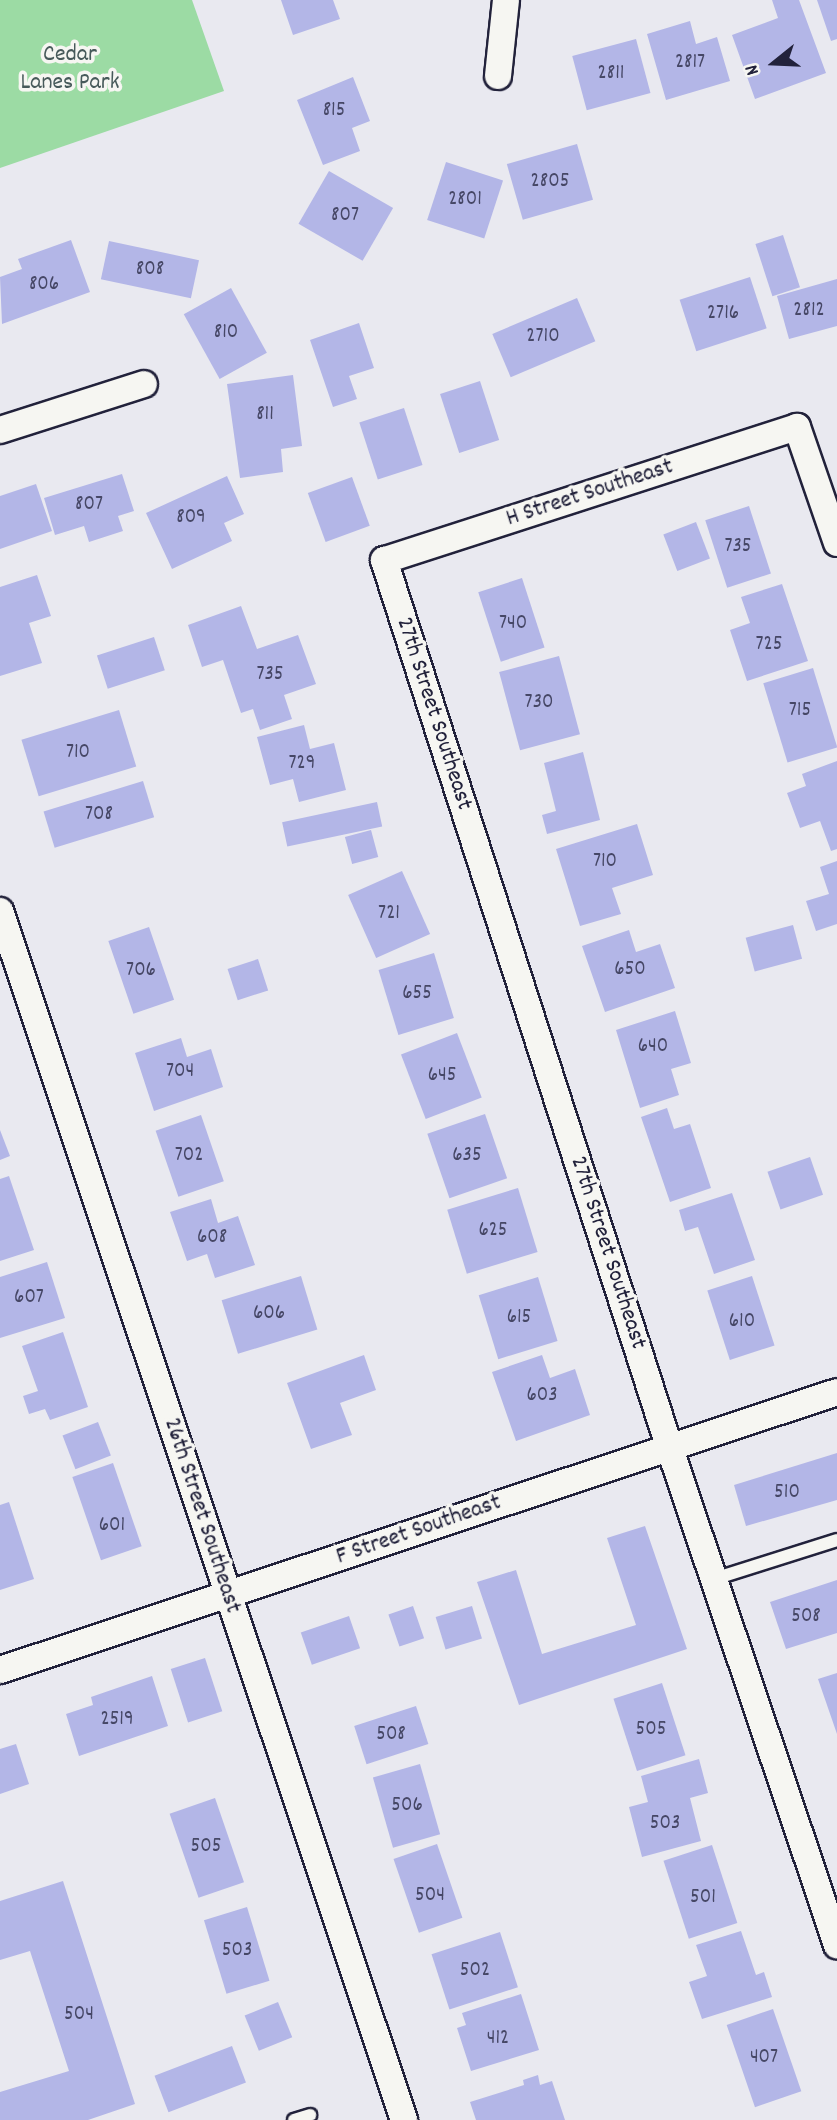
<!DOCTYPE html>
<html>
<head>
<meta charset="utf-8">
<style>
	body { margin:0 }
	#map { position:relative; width:837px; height:2120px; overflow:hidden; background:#e9e9f0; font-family:Dekko,sans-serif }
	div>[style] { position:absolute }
	.green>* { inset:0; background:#9cdba4 }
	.building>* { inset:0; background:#b3b6e7; transform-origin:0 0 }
	.roads { filter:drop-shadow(2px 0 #22223b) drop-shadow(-2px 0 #22223b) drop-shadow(0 2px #22223b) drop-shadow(0 -2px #22223b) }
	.lane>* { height:12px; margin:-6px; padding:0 6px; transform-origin:6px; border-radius:6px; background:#f6f6f2 }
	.street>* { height:26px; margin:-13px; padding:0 13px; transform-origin:13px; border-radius:13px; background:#f6f6f2 }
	span { translate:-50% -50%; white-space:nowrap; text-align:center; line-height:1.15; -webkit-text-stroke:7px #f6f6f2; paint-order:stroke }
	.number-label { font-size:21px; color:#464766 }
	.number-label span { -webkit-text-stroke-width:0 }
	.park-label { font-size:24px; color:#475a5a }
	.street-label { font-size:24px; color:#22223b }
	.north { position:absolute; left:739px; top:28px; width:70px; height:70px; -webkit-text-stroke:5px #f6f6f2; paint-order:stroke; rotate:252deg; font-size:19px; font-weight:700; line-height:28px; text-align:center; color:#22223b }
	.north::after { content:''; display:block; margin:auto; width:24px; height:32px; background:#22223b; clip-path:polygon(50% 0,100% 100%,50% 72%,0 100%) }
</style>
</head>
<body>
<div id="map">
	<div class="green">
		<i style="clip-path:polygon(0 0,192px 0,224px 91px,0 168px)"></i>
	</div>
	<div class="building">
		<i style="clip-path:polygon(281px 0,333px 0,340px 19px,293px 35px)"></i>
		<i style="clip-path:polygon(772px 0,799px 0,826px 73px,755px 99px,732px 35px,778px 18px)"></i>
		<i style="clip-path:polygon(817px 0,837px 0,837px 39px,831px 41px)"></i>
		<i style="clip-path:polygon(690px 21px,696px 44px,717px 37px,730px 81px,666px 100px,647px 34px)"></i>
		<i style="left:636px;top:39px;width:56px;height:66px;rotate:75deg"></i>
		<i style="clip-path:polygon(353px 77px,370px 121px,352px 128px,360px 151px,323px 165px,297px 100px)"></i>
		<i style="left:577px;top:144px;width:58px;height:73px;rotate:74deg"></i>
		<i style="left:446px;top:162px;width:60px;height:61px;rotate:18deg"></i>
		<i style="left:329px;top:171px;width:74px;height:61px;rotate:30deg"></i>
		<i style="left:783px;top:235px;width:55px;height:29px;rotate:72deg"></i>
		<i style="clip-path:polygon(71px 240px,90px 292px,2px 324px,0 277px,22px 269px,18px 259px)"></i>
		<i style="left:109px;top:241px;width:92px;height:39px;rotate:12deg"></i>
		<i style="left:750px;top:277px;width:54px;height:74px;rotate:72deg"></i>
		<i style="clip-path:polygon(837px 279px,837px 326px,789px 339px,777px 296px)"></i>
		<i style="left:231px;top:288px;width:74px;height:54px;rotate:61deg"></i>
		<i style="left:577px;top:298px;width:47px;height:92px;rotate:67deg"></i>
		<i style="clip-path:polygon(359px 323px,374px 368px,349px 376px,357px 399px,333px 407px,310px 340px)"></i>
		<i style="clip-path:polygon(293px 375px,302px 446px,281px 449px,283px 472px,240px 478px,227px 384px)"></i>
		<i style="left:480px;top:381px;width:62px;height:42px;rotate:72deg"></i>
		<i style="left:404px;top:408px;width:60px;height:47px;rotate:72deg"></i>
		<i style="clip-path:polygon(122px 474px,134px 511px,118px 516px,123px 531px,89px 542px,84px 526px,55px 535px,44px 498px)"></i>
		<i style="clip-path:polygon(227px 476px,244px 514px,224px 523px,232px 541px,172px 569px,146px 513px)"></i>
		<i style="left:352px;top:477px;width:52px;height:47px;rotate:70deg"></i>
		<i style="clip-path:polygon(36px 484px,52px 531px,0 549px,0 496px)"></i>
		<i style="left:749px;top:506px;width:71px;height:46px;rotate:72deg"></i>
		<i style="left:696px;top:522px;width:39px;height:35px;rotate:69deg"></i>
		<i style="clip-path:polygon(37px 575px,51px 616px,29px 623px,42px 663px,0 676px,0 587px)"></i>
		<i style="left:522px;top:578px;width:73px;height:46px;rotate:72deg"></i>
		<i style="clip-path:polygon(782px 584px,808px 661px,747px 681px,730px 630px,750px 623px,741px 597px)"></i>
		<i style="clip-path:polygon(241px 606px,257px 649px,298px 635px,316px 684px,284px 695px,292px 719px,260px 730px,253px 709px,241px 713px,223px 660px,202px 667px,188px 625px)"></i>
		<i style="left:154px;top:637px;width:35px;height:60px;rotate:72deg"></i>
		<i style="left:559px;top:656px;width:81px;height:62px;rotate:75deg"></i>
		<i style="left:813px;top:668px;width:83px;height:52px;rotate:73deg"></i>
		<i style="left:119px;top:710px;width:59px;height:102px;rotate:73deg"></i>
		<i style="clip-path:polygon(304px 725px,310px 749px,334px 743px,346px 790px,299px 802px,293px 779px,270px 785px,257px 737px)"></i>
		<i style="clip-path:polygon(583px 752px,600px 820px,547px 834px,542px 815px,556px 811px,544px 763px)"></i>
		<i style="clip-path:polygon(837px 761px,837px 849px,831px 851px,820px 821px,800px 828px,787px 793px,806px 786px,802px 774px)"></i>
		<i style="left:143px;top:781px;width:38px;height:104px;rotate:73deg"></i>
		<i style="left:377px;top:802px;width:25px;height:97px;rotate:78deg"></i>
		<i style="clip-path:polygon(637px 824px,653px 875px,612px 888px,621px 914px,580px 926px,556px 849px)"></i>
		<i style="left:371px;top:830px;width:28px;height:27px;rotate:75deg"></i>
		<i style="clip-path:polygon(837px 861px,837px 924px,816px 931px,806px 901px,829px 894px,820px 867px)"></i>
		<i style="left:402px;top:871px;width:69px;height:59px;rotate:66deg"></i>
		<i style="left:793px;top:925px;width:35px;height:49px;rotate:75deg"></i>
		<i style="left:149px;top:927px;width:77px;height:43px;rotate:71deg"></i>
		<i style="clip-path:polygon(629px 930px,636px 952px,660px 944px,675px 988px,605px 1012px,582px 946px)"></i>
		<i style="left:434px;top:953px;width:68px;height:58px;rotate:73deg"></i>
		<i style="left:258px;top:959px;width:33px;height:32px;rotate:72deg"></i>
		<i style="clip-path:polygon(675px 1011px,691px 1063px,671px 1069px,679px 1095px,640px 1108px,616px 1030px)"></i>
		<i style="left:457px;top:1033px;width:69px;height:60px;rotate:69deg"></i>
		<i style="clip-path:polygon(181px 1038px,187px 1057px,211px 1049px,223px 1087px,154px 1111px,135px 1053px)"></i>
		<i style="clip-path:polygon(667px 1108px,674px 1129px,690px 1124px,711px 1188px,670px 1202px,641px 1117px)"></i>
		<i style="left:485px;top:1114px;width:68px;height:61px;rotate:71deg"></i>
		<i style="left:201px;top:1115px;width:70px;height:48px;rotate:71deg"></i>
		<i style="clip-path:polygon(0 1130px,10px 1156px,0 1160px)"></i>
		<i style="left:810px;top:1157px;width:40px;height:45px;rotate:71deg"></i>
		<i style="clip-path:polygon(9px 1176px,34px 1250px,0 1261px,0 1179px)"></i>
		<i style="left:518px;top:1188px;width:67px;height:74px;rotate:73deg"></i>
		<i style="clip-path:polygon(732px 1193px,755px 1260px,714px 1274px,698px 1227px,685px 1231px,679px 1210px)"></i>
		<i style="clip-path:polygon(211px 1199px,218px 1223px,238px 1216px,255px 1265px,215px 1278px,207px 1254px,187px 1261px,170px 1212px)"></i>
		<i style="clip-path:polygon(47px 1262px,65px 1318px,0 1338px,0 1277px)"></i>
		<i style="left:301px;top:1276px;width:56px;height:83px;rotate:73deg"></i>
		<i style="left:752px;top:1276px;width:73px;height:47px;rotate:72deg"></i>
		<i style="left:538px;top:1277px;width:67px;height:62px;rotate:73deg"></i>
		<i style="clip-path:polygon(63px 1332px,88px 1407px,50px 1420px,45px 1409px,29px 1414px,23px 1396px,38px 1391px,22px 1346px)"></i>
		<i style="clip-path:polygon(364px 1355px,376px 1390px,340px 1403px,352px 1435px,311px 1449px,287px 1383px)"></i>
		<i style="clip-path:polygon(542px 1355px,550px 1378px,575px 1369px,590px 1415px,516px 1441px,492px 1372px)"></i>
		<i style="left:98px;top:1422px;width:36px;height:38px;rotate:69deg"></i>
		<i style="clip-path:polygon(837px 1453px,837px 1500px,746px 1526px,734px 1485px)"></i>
		<i style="left:113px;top:1463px;width:88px;height:43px;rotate:71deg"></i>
		<i style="clip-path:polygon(9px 1502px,34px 1579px,0 1590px,0 1505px)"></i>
		<i style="clip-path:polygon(645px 1526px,687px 1649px,519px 1705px,477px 1582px,516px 1570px,542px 1654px,636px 1625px,607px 1538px)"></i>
		<i style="clip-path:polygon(837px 1580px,837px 1633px,786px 1649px,770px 1602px)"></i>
		<i style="left:413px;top:1606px;width:34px;height:26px;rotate:71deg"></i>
		<i style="left:472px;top:1606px;width:34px;height:38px;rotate:73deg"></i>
		<i style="left:349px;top:1616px;width:34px;height:51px;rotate:71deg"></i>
		<i style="left:205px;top:1658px;width:56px;height:36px;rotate:72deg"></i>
		<i style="clip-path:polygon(837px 1673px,837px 1734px,818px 1679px)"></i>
		<i style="clip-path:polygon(152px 1676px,168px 1726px,79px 1756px,66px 1714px,93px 1705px,91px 1697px)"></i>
		<i style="left:662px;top:1683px;width:76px;height:51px;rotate:72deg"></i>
		<i style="left:416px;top:1706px;width:40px;height:65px;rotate:72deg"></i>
		<i style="clip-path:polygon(16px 1744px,29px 1784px,0 1794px,0 1749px)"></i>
		<i style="clip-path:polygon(699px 1759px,708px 1793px,690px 1798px,701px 1841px,642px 1857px,629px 1807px,648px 1802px,641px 1776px)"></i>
		<i style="left:420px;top:1764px;width:73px;height:49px;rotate:74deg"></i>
		<i style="left:215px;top:1798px;width:89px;height:48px;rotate:71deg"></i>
		<i style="left:437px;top:1844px;width:78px;height:46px;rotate:71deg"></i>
		<i style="left:712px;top:1845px;width:82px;height:51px;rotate:72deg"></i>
		<i style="clip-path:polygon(63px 1881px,135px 2104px,88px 2120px,0 2120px,0 2092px,69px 2071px,30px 1951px,0 1960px,0 1901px)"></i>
		<i style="left:247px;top:1907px;width:77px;height:45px;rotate:73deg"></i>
		<i style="clip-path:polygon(741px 1931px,756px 1975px,764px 1972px,772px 1997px,702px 2019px,689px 1982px,707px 1976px,696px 1945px)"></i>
		<i style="left:500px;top:1932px;width:58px;height:72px;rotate:72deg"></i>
		<i style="clip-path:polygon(521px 1994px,539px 2050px,471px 2071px,457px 2028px,466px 2025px,462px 2013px)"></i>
		<i style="left:278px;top:2002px;width:38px;height:36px;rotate:68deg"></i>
		<i style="left:773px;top:2009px;width:87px;height:49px;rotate:71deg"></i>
		<i style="left:232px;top:2046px;width:39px;height:83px;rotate:69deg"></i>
		<i style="clip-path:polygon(538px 2075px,540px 2085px,552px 2081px,565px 2120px,476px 2120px,470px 2102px,524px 2085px,523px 2080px)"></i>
	</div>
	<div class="roads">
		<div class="lane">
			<i style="left:714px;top:1579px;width:129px;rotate:-17.6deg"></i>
			<i style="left:294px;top:2120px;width:17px;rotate:-17deg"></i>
		</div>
		<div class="street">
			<i style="left:498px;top:76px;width:76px;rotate:-84deg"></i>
			<i style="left:0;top:430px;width:151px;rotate:-17.7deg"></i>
			<i style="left:837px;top:543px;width:123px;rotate:-109deg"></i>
			<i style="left:797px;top:427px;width:434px;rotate:162.1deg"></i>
			<i style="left:384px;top:560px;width:931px;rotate:72.17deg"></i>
			<i style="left:669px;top:1446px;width:527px;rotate:71.39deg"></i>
			<i style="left:0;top:911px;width:1275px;rotate:71.52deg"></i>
			<i style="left:0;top:1670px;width:882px;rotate:-18.37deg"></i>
		</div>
	</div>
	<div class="number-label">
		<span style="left:690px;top:63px">2817</span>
		<span style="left:611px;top:74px">2811</span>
		<span style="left:334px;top:111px">815</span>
		<span style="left:550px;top:182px">2805</span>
		<span style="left:465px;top:200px">2801</span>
		<span style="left:345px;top:216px">807</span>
		<span style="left:150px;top:270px">808</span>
		<span style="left:44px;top:285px">806</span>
		<span style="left:809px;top:311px">2812</span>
		<span style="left:723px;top:314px">2716</span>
		<span style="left:226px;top:333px">810</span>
		<span style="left:543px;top:337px">2710</span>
		<span style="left:265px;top:415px">811</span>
		<span style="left:89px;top:505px">807</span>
		<span style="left:191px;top:518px">809</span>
		<span style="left:738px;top:547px">735</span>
		<span style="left:513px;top:624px">740</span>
		<span style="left:769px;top:645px">725</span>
		<span style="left:270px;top:675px">735</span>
		<span style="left:539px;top:703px">730</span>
		<span style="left:800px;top:711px">715</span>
		<span style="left:78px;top:753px">710</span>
		<span style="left:302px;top:764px">729</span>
		<span style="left:99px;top:815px">708</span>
		<span style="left:605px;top:862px">710</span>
		<span style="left:389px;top:914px">721</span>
		<span style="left:630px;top:970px">650</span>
		<span style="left:141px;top:971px">706</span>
		<span style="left:417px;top:994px">655</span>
		<span style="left:653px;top:1047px">640</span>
		<span style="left:180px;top:1072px">704</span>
		<span style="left:442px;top:1076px">645</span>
		<span style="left:189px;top:1156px">702</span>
		<span style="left:467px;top:1156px">635</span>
		<span style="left:493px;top:1231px">625</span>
		<span style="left:212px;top:1238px">608</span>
		<span style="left:29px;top:1298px">607</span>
		<span style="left:269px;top:1314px">606</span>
		<span style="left:519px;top:1318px">615</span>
		<span style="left:742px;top:1322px">610</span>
		<span style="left:542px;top:1396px">603</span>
		<span style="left:787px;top:1493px">510</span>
		<span style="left:112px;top:1526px">601</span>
		<span style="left:806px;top:1617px">508</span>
		<span style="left:117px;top:1720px">2519</span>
		<span style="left:651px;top:1730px">505</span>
		<span style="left:391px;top:1735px">508</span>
		<span style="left:407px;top:1806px">506</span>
		<span style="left:665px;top:1824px">503</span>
		<span style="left:206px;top:1847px">505</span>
		<span style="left:430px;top:1896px">504</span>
		<span style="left:703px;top:1898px">501</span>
		<span style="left:237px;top:1951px">503</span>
		<span style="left:475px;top:1971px">502</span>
		<span style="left:79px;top:2015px">504</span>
		<span style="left:498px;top:2039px">412</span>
		<span style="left:764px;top:2058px">407</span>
	</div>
	<div class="park-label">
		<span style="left:70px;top:70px">Cedar<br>Lanes Park</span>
	</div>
	<div class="street-label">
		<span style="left:590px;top:494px;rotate:-18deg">H Street Southeast</span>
		<span style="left:433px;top:714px;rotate:72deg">27th Street Southeast</span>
		<span style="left:607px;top:1253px;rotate:72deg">27th Street Southeast</span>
		<span style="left:201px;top:1516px;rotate:72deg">26th Street Southeast</span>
		<span style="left:419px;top:1531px;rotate:-19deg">F Street Southeast</span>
	</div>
	<div class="north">N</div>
</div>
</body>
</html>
